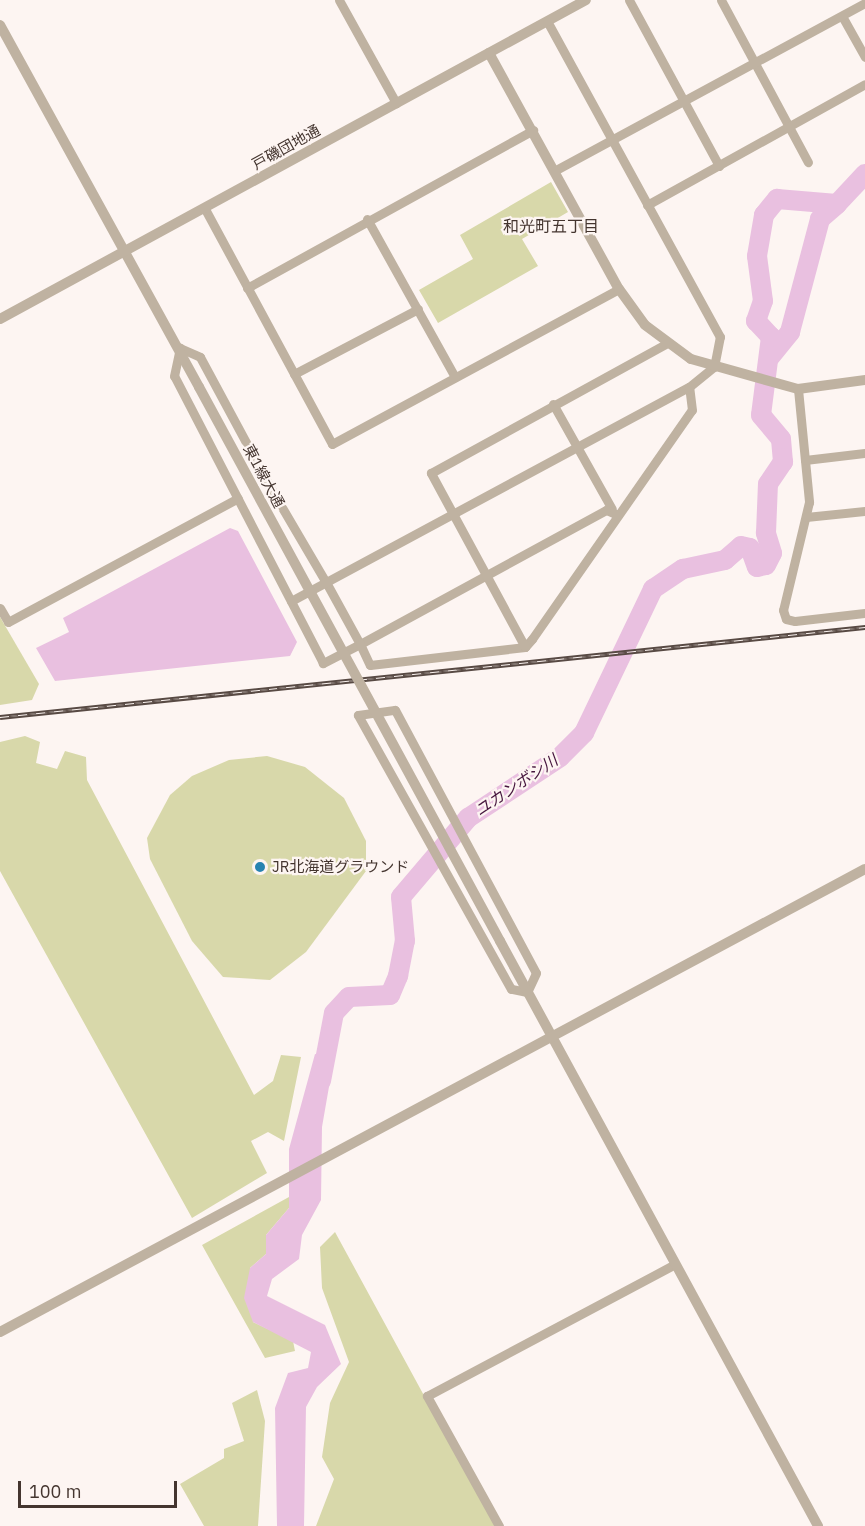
<!DOCTYPE html>
<html>
<head>
<meta charset="utf-8">
<style>
	body { margin:0 }
	#map { position:relative; width:865px; height:1526px; overflow:hidden; background:#fdf5f2; font-family:"IBM Plex Sans","Noto Sans JP",sans-serif }
	div>[style] { position:absolute }
	.green>* { inset:0; background:#d8d8aa }
	.water>* { inset:0; background:#e9c0e0 }
	.river>* { height:20px; margin:-10px; padding:0 10px; transform-origin:10px; border-radius:10px; background:#e9c0e0 }
	.minor>* { height:9px; margin:-4.5px; padding:0 4.5px; transform-origin:4.5px; border-radius:4.5px; background:#bfb2a1 }
	.tertiary>* { height:10px; margin:-5px; padding:0 5px; transform-origin:5px; border-radius:5px; background:#bfb2a1 }
	.rail>* { height:5px; margin-top:-2.5px; transform-origin:0; background:repeating-linear-gradient(90deg,#fdf5f2 0 9px,#584a44 0 18px); box-sizing:border-box; border-block:2px solid #584a44 }
	.tertiary-bridge>* { height:10px; margin:-5px; padding:0 5px; transform-origin:5px; border-radius:5px; background:#bfb2a1 }
	.dots>* { width:16px; height:16px; translate:-50% -50%; box-sizing:border-box; border:3px solid #fdf5f2; border-radius:50% }
	span { translate:-50% -50%; white-space:nowrap; text-align:center; line-height:1.15; -webkit-text-stroke:4.5px #fdf5f2; paint-order:stroke }
	.street-label { font-size:15px; color:#44352f }
	.poi-label { font-size:15px; color:#44352f }
	.left { translate:0 -50%; text-align:left }
	.neighbourhood-label { font-size:16px; color:#44352f }
	.water-label { font-size:16px; color:#45153d; font-style:italic }
	.scale { position:absolute; left:18px; top:1481px; width:159px; height:27px; box-sizing:border-box; border:3px solid #44352f; border-top:0; padding-left:8px; font-size:18px; line-height:21px; white-space:nowrap; color:#44352f; -webkit-text-stroke:4px #fdf5f2; paint-order:stroke }
</style>
</head>
<body>
<div id="map">
	<div class="green">
		<i style="clip-path:polygon(551px 182px,568px 212px,522px 239px,538px 266px,438px 323px,419px 290px,473px 259px,460px 235px)"></i>
		<i style="clip-path:polygon(0 617px,39px 684px,32px 700px,0 705px)"></i>
		<i style="clip-path:polygon(25px 736px,40px 742px,36px 763px,57px 769px,65px 751px,86px 757px,87px 780px,254px 1095px,273px 1081px,281px 1055px,301px 1057px,284px 1141px,268px 1132px,251px 1141px,267px 1173px,192px 1218px,0 871px,0 742px)"></i>
		<i style="clip-path:polygon(267px 756px,305px 767px,344px 798px,366px 841px,366px 871px,306px 952px,270px 980px,223px 977px,192px 941px,150px 859px,147px 838px,170px 795px,192px 776px,229px 760px)"></i>
		<i style="clip-path:polygon(289px 1197px,289px 1208px,266px 1235px,266px 1254px,250px 1268px,253px 1322px,293px 1341px,295px 1351px,265px 1358px,202px 1245px)"></i>
		<i style="clip-path:polygon(335px 1232px,495px 1526px,316px 1526px,334px 1479px,322px 1457px,330px 1403px,349px 1362px,322px 1288px,320px 1247px)"></i>
		<i style="clip-path:polygon(257px 1390px,265px 1421px,258px 1526px,204px 1526px,180px 1484px,224px 1458px,224px 1449px,244px 1441px,232px 1403px)"></i>
	</div>
	<div class="water">
		<i style="clip-path:polygon(230px 528px,238px 531px,297px 642px,290px 656px,55px 681px,36px 648px,69px 632px,63px 618px)"></i>
		<i style="clip-path:polygon(315px 1054px,334px 1058px,322px 1127px,321px 1200px,302px 1235px,299px 1259px,272px 1279px,267px 1296px,325px 1325px,341px 1364px,317px 1387px,306px 1407px,304px 1526px,277px 1526px,275px 1408px,288px 1373px,308px 1368px,311px 1352px,253px 1322px,244px 1298px,250px 1268px,266px 1254px,266px 1235px,289px 1208px,289px 1149px)"></i>
	</div>
	<div class="river">
		<i style="left:770px;top:357px;width:32px;rotate:-51deg"></i>
		<i style="left:790px;top:332px;width:117px;rotate:-75.1deg"></i>
		<i style="left:820px;top:219px;width:23px;rotate:-41deg"></i>
		<i style="left:321px;top:1081px;width:69px;rotate:-79.2deg"></i>
		<i style="left:334px;top:1013px;width:22px;rotate:-47deg"></i>
		<i style="left:349px;top:997px;width:41px;rotate:-2.8deg"></i>
		<i style="left:390px;top:995px;width:21px;rotate:-67deg"></i>
		<i style="left:398px;top:976px;width:36px;rotate:-79deg"></i>
		<i style="left:405px;top:941px;width:44px;rotate:-95.2deg"></i>
		<i style="left:401px;top:897px;width:104px;rotate:-49.7deg"></i>
		<i style="left:468px;top:818px;width:110px;rotate:-33.5deg"></i>
		<i style="left:560px;top:757px;width:34px;rotate:-45deg"></i>
		<i style="left:584px;top:733px;width:160px;rotate:-64.4deg"></i>
		<i style="left:653px;top:589px;width:36px;rotate:-34deg"></i>
		<i style="left:683px;top:569px;width:43px;rotate:-12.1deg"></i>
		<i style="left:725px;top:560px;width:21px;rotate:-41deg"></i>
		<i style="left:741px;top:546px;width:9px;rotate:13deg"></i>
		<i style="left:750px;top:548px;width:20px;rotate:70deg"></i>
		<i style="left:757px;top:567px;width:9px;rotate:-13deg"></i>
		<i style="left:766px;top:565px;width:13px;rotate:-63deg"></i>
		<i style="left:772px;top:553px;width:21px;rotate:-107deg"></i>
		<i style="left:766px;top:533px;width:49px;rotate:-87.7deg"></i>
		<i style="left:768px;top:484px;width:27px;rotate:-56deg"></i>
		<i style="left:783px;top:462px;width:23px;rotate:-95deg"></i>
		<i style="left:781px;top:439px;width:31px;rotate:-130deg"></i>
		<i style="left:761px;top:415px;width:79px;rotate:-82.7deg"></i>
		<i style="left:771px;top:337px;width:22px;rotate:-133deg"></i>
		<i style="left:756px;top:321px;width:21px;rotate:-71deg"></i>
		<i style="left:763px;top:301px;width:45px;rotate:-97.6deg"></i>
		<i style="left:757px;top:256px;width:42px;rotate:-80.3deg"></i>
		<i style="left:764px;top:215px;width:21px;rotate:-51deg"></i>
		<i style="left:777px;top:199px;width:60px;rotate:4.8deg"></i>
		<i style="left:837px;top:204px;width:41px;rotate:-47deg"></i>
	</div>
	<div class="minor">
		<i style="left:339px;top:0;width:118px;rotate:61deg"></i>
		<i style="left:629px;top:0;width:189px;rotate:61.5deg"></i>
		<i style="left:721px;top:0;width:184px;rotate:61.8deg"></i>
		<i style="left:842px;top:16px;width:47px;rotate:60.7deg"></i>
		<i style="left:554px;top:171px;width:353px;rotate:-28.4deg"></i>
		<i style="left:647px;top:205px;width:249px;rotate:-29deg"></i>
		<i style="left:205px;top:209px;width:267px;rotate:61.6deg"></i>
		<i style="left:332px;top:444px;width:326px;rotate:-28.4deg"></i>
		<i style="left:367px;top:219px;width:181px;rotate:60.9deg"></i>
		<i style="left:247px;top:288px;width:327px;rotate:-28.9deg"></i>
		<i style="left:294px;top:374px;width:140px;rotate:-27.7deg"></i>
		<i style="left:798px;top:389px;width:114px;rotate:84.4deg"></i>
		<i style="left:809px;top:502px;width:111px;rotate:103.5deg"></i>
		<i style="left:783px;top:610px;width:9px;rotate:72deg"></i>
		<i style="left:786px;top:619px;width:9px;rotate:13deg"></i>
		<i style="left:795px;top:621px;width:70px;rotate:-6.5deg"></i>
		<i style="left:553px;top:404px;width:120px;rotate:60.7deg"></i>
		<i style="left:805px;top:460px;width:60px;rotate:-6.7deg"></i>
		<i style="left:618px;top:515px;width:13px;rotate:-157deg"></i>
		<i style="left:606px;top:510px;width:280px;rotate:151.4deg"></i>
		<i style="left:360px;top:644px;width:42px;rotate:152.8deg"></i>
		<i style="left:323px;top:663px;width:323px;rotate:-117.4deg"></i>
		<i style="left:174px;top:376px;width:29px;rotate:-78deg"></i>
		<i style="left:180px;top:348px;width:22px;rotate:24deg"></i>
		<i style="left:200px;top:357px;width:148px;rotate:61.7deg"></i>
		<i style="left:270px;top:487px;width:113px;rotate:59.6deg"></i>
		<i style="left:327px;top:584px;width:68px;rotate:61.2deg"></i>
		<i style="left:360px;top:644px;width:23px;rotate:65deg"></i>
		<i style="left:370px;top:665px;width:156px;rotate:-6.6deg"></i>
		<i style="left:525px;top:647px;width:11px;rotate:-49deg"></i>
		<i style="left:532px;top:639px;width:279px;rotate:-55.1deg"></i>
		<i style="left:692px;top:410px;width:23px;rotate:-97deg"></i>
		<i style="left:806px;top:517px;width:59px;rotate:-5.8deg"></i>
		<i style="left:291px;top:601px;width:452px;rotate:-28.3deg"></i>
		<i style="left:689px;top:387px;width:32px;rotate:-39deg"></i>
		<i style="left:714px;top:367px;width:31px;rotate:-79deg"></i>
		<i style="left:720px;top:337px;width:360px;rotate:-118.7deg"></i>
		<i style="left:0;top:608px;width:16px;rotate:60deg"></i>
		<i style="left:8px;top:622px;width:261px;rotate:-28.3deg"></i>
		<i style="left:525px;top:647px;width:198px;rotate:-118.4deg"></i>
		<i style="left:431px;top:473px;width:269px;rotate:-28.8deg"></i>
		<i style="left:395px;top:710px;width:298px;rotate:61.8deg"></i>
		<i style="left:536px;top:973px;width:21px;rotate:115deg"></i>
		<i style="left:527px;top:992px;width:16px;rotate:-169deg"></i>
		<i style="left:511px;top:989px;width:314px;rotate:-119.2deg"></i>
		<i style="left:358px;top:715px;width:37px;rotate:-8deg"></i>
		<i style="left:499px;top:1526px;width:149px;rotate:-119deg"></i>
		<i style="left:427px;top:1396px;width:281px;rotate:-28deg"></i>
	</div>
	<div class="tertiary">
		<i style="left:0;top:25px;width:413px;rotate:61.2deg"></i>
		<i style="left:489px;top:53px;width:269px;rotate:61.2deg"></i>
		<i style="left:619px;top:289px;width:44px;rotate:54.2deg"></i>
		<i style="left:645px;top:325px;width:57px;rotate:36.5deg"></i>
		<i style="left:691px;top:359px;width:111px;rotate:15.7deg"></i>
		<i style="left:798px;top:389px;width:68px;rotate:-7.7deg"></i>
		<i style="left:0;top:319px;width:667px;rotate:-28.56deg"></i>
		<i style="left:500px;top:941px;width:666px;rotate:61.47deg"></i>
		<i style="left:0;top:1332px;width:981px;rotate:-28.16deg"></i>
	</div>
	<div class="rail">
		<i style="left:0;top:717px;width:870px;rotate:-5.94deg"></i>
	</div>
	<div class="tertiary-bridge">
		<i style="left:199px;top:387px;width:630px;rotate:61.48deg"></i>
	</div>
	<div class="dots">
		<i style="left:260px;top:867px;background:#2783b0"></i>
	</div>
	<div class="street-label">
		<span style="left:286px;top:147px;rotate:-29deg">戸磯団地通</span>
		<span style="left:264px;top:476px;rotate:62deg">東1線大通</span>
	</div>
	<div class="poi-label">
		<span class="left" style="left:272px;top:867px">JR北海道グラウンド</span>
	</div>
	<div class="neighbourhood-label">
		<span style="left:551px;top:226px">和光町五丁目</span>
	</div>
	<div class="water-label">
		<span style="left:516px;top:785px;rotate:-34deg">ユカンボシ川</span>
	</div>
	<div class="scale">100 m</div>
</div>
</body>
</html>
